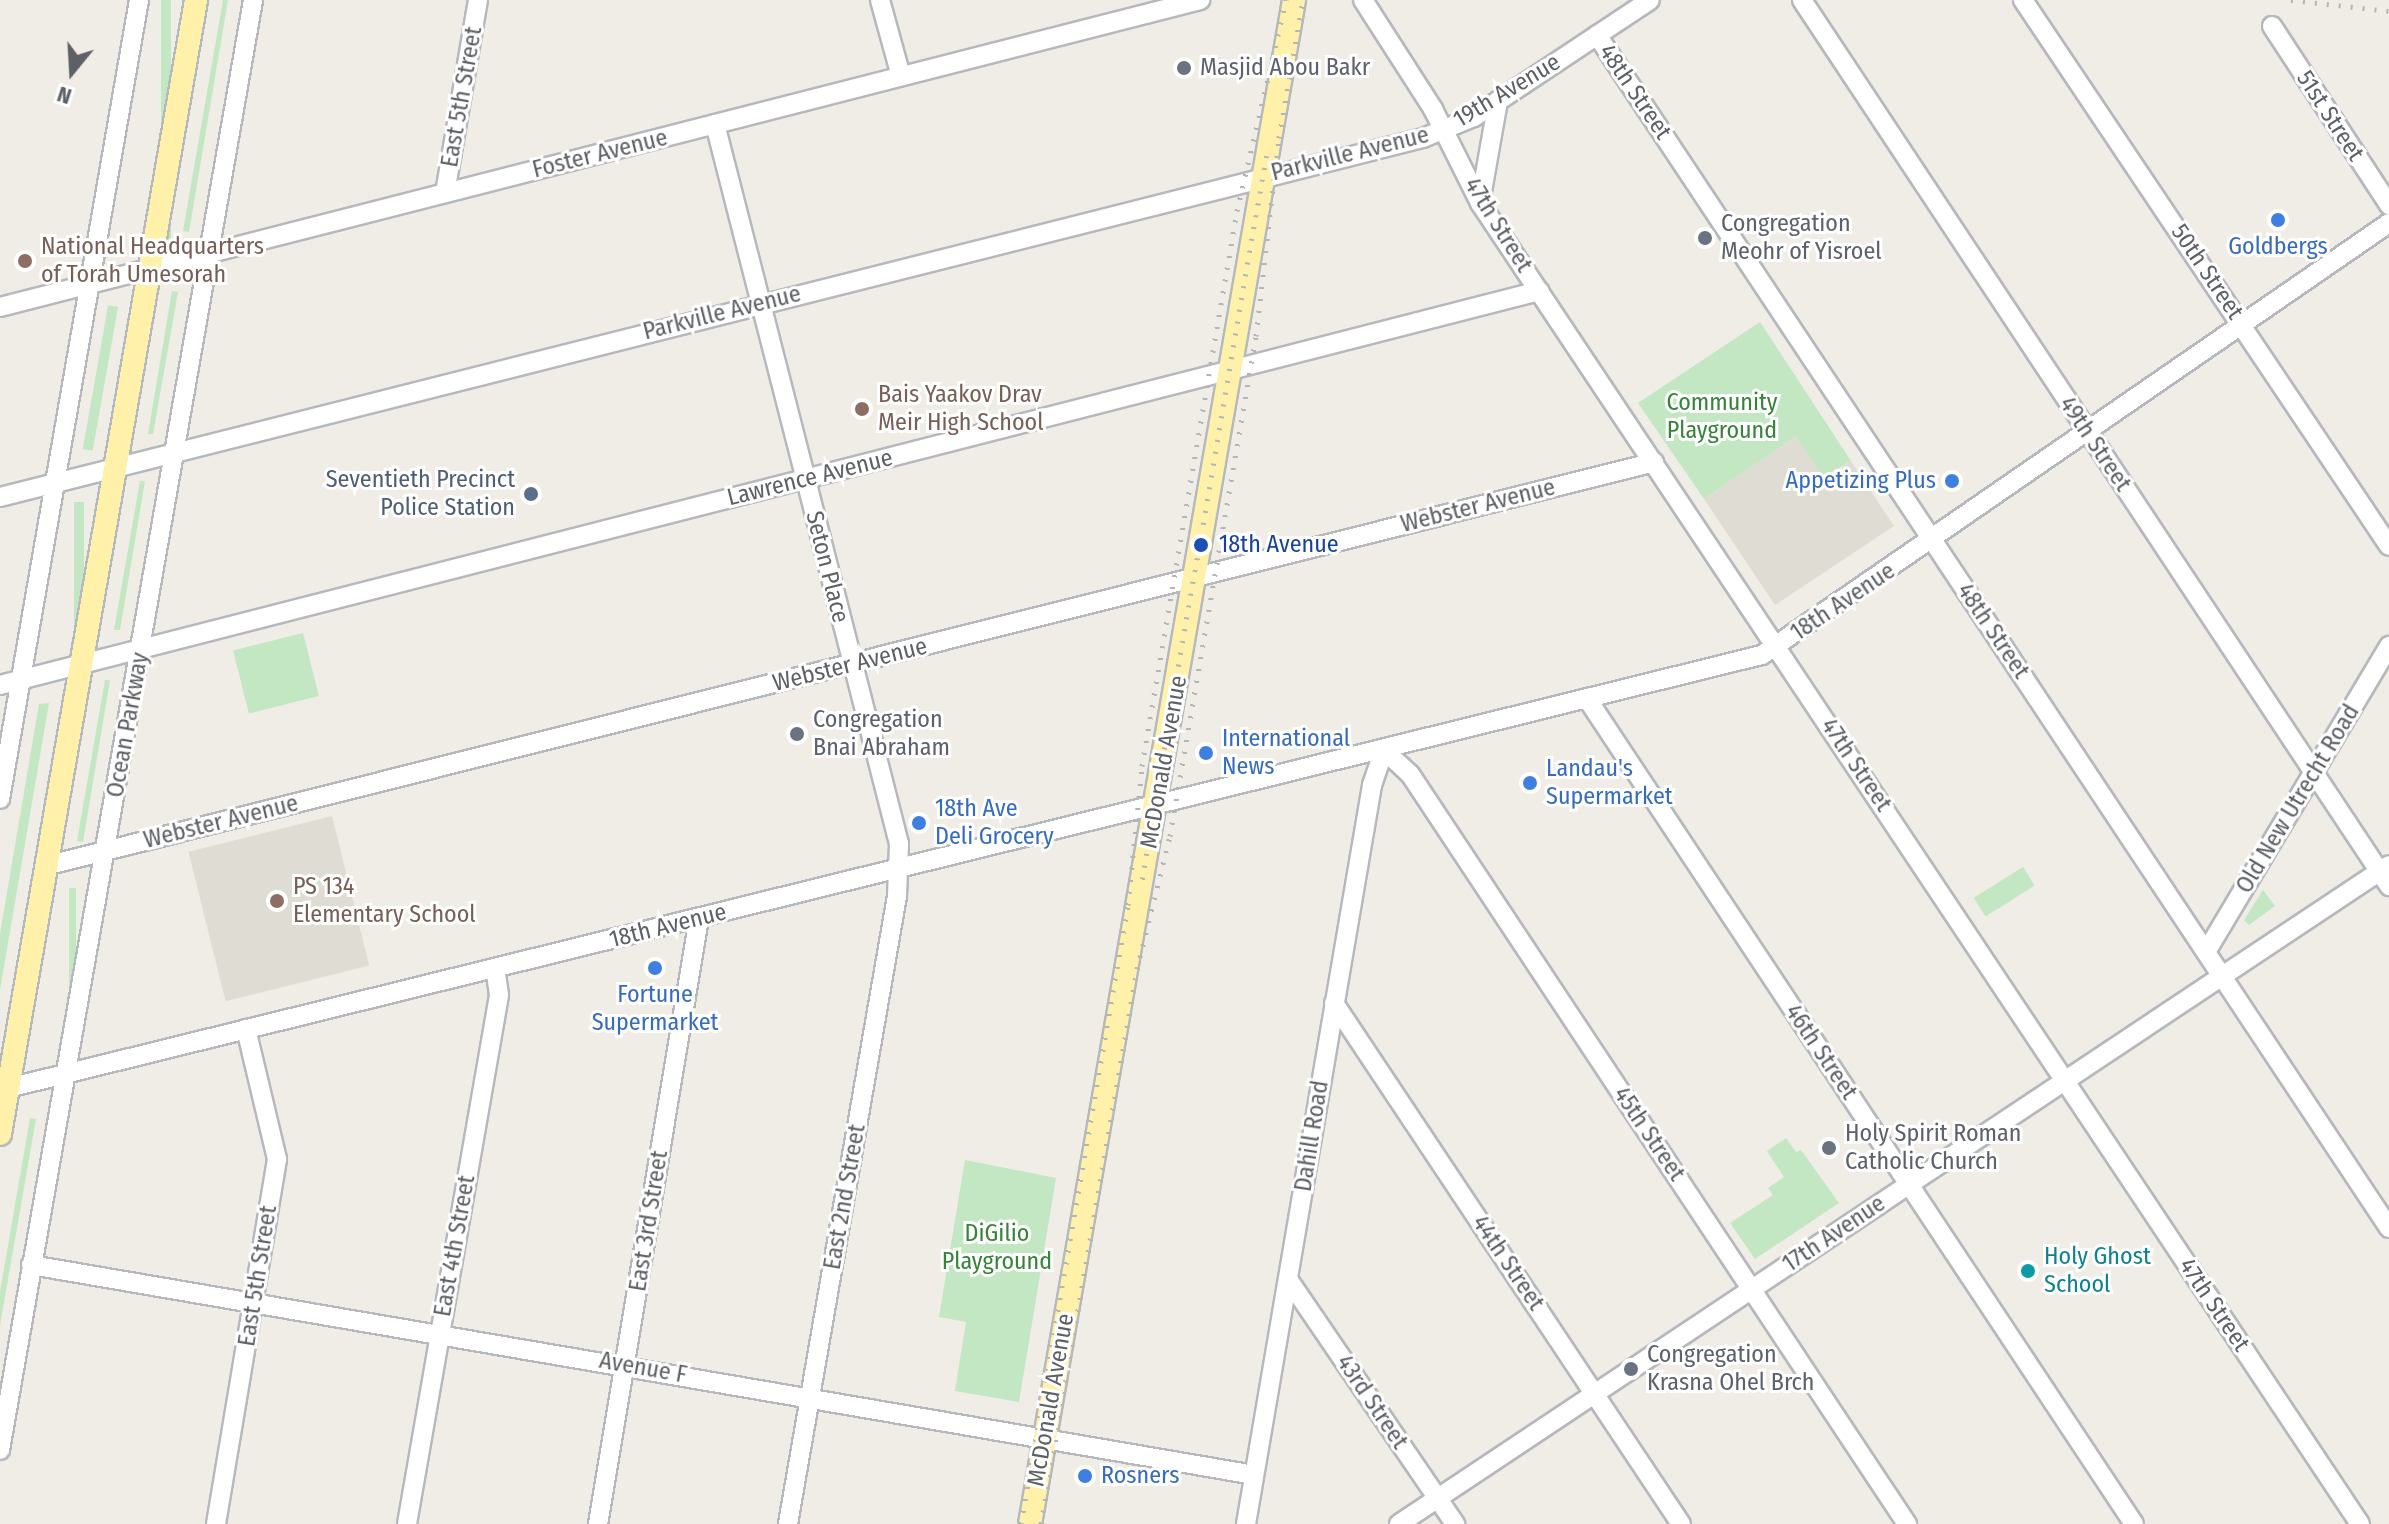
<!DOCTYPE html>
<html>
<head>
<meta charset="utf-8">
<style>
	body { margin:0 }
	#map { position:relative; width:2389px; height:1524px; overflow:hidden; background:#efede5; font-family:"Fira Sans Condensed",sans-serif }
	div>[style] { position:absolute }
	.education>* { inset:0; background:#dfdcd3; transform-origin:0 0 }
	.green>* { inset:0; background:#c2e7c2; transform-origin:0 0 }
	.roads { filter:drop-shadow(2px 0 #b5b8bc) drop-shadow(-2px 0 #b5b8bc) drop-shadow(0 2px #b5b8bc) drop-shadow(0 -2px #b5b8bc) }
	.minor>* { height:18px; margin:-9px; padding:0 9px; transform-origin:9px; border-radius:9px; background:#fff }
	.major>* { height:22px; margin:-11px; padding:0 11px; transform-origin:11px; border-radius:11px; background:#fff1aa }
	.rail>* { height:5px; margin-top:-2.5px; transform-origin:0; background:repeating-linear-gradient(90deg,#b4b5b5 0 2px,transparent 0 12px) }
	.dots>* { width:22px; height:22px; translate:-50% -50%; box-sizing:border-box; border:4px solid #fff; border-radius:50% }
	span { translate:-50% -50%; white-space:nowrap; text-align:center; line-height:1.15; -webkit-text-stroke:6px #fff; paint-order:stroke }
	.worship-label { font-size:24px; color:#5b616d }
	.left { translate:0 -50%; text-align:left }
	.street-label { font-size:24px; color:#5d6165 }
	.education-label { font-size:24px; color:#785e54 }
	.shop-label { font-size:24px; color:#366cbe }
	.right { translate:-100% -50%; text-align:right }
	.park-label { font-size:24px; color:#358439 }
	.service-label { font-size:24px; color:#4e5e75 }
	.transit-label { font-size:24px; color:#164399 }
	.culture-label { font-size:24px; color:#0d838f }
	.north { position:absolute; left:32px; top:32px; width:80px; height:80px; -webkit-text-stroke:6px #fff; paint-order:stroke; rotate:198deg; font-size:22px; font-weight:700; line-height:32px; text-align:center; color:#5d6165 }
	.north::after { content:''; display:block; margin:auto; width:28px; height:36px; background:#5d6165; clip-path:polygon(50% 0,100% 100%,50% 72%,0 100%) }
</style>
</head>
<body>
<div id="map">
	<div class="education">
		<i style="clip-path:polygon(1796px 436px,1828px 477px,1851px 461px,1894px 526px,1775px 605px,1704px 499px)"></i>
		<i style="left:332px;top:816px;width:154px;height:148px;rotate:76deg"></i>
	</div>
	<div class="green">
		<i style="left:161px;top:0;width:10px;height:250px"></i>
		<i style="clip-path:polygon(223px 0,228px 0,189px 232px,183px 231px)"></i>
		<i style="clip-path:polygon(172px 291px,178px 292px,153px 434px,148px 434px)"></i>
		<i style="left:118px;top:307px;width:146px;height:10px;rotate:100deg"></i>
		<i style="clip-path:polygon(1760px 322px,1851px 461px,1823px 477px,1796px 436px,1704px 499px,1638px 403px)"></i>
		<i style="clip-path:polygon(140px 481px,145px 481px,120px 630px,114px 630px)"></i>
		<i style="left:74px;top:502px;width:10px;height:148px"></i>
		<i style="left:303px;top:633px;width:65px;height:72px;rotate:76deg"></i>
		<i style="clip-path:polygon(105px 680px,110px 680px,83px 842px,77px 841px)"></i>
		<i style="clip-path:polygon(49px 703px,0 990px,0 934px,39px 704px)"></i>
		<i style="left:2023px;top:867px;width:22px;height:58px;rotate:58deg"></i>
		<i style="left:69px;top:888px;width:7px;height:165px"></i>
		<i style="clip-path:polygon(2263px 890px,2275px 906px,2249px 925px,2244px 920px)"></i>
		<i style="clip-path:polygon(30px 1118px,36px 1119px,0 1325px,0 1292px)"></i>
		<i style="clip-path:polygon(1786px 1138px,1796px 1152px,1801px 1150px,1839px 1203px,1755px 1259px,1730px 1223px,1773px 1195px,1768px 1188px,1784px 1177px,1767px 1151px)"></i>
		<i style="clip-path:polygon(965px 1160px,1056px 1178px,1019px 1402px,955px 1391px,966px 1322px,939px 1317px)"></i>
	</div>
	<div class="roads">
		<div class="minor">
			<i style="left:880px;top:0;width:79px;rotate:74.6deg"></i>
			<i style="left:1363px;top:0;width:130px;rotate:57.3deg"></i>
			<i style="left:1433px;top:109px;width:105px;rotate:63.4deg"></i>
			<i style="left:1480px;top:203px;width:1587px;rotate:56.33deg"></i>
			<i style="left:1802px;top:0;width:1063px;rotate:56.47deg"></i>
			<i style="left:2023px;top:0;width:657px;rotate:56.16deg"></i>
			<i style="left:2272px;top:26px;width:214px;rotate:56.8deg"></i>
			<i style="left:1597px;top:35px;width:1432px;rotate:56.42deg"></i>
			<i style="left:715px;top:124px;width:743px;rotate:75.66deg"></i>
			<i style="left:899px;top:844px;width:52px;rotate:92.2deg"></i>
			<i style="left:897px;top:896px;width:637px;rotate:99.85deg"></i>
			<i style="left:445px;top:193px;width:196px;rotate:-80.3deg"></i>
			<i style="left:1480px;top:203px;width:104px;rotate:-80deg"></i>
			<i style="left:0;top:307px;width:1239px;rotate:-14.35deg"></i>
			<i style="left:0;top:497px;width:1468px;rotate:-14.16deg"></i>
			<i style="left:1423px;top:138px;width:55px;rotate:-22.4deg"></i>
			<i style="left:1474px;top:117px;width:211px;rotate:-33.6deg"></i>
			<i style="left:0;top:685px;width:1589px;rotate:-14.36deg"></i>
			<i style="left:1588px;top:700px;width:988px;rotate:56.47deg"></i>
			<i style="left:0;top:799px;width:811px;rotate:-80.13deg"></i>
			<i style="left:45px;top:866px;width:1659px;rotate:-14.09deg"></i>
			<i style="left:2206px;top:952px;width:357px;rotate:-59.1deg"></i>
			<i style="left:1334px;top:1003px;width:626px;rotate:56.34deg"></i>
			<i style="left:0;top:1090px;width:1815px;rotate:-13.87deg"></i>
			<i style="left:1762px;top:655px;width:761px;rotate:-34.57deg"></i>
			<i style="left:31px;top:1265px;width:1241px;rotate:9.74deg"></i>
			<i style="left:1288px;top:1279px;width:297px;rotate:55.7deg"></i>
			<i style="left:0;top:1450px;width:1472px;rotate:-80.1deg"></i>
			<i style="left:216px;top:1524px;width:370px;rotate:-80.5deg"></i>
			<i style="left:277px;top:1159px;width:134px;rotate:-103.4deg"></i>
			<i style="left:407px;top:1524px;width:537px;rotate:-80.13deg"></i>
			<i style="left:499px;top:995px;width:27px;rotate:-98deg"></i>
			<i style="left:598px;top:1524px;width:614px;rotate:-80.54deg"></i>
			<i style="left:1246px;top:1524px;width:750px;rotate:-80.32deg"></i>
			<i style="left:1372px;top:785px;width:37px;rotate:-71deg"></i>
			<i style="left:1384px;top:750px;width:35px;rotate:43deg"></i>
			<i style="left:1410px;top:774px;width:900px;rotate:56.47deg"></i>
			<i style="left:1399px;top:1524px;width:1189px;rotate:-33.65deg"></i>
		</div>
		<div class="major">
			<i style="left:0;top:1134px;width:1151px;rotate:-80.19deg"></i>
			<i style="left:1030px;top:1524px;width:1547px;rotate:-80.17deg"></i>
		</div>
	</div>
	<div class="rail">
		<i style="left:2291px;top:0;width:99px;rotate:6.4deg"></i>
		<i style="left:1142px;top:879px;width:744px;rotate:-80.25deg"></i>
		<i style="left:1021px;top:1524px;width:628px;rotate:-80.19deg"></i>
		<i style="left:1128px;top:905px;width:140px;rotate:-84.2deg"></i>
		<i style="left:1142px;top:766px;width:563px;rotate:-80.29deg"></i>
		<i style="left:1237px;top:211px;width:217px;rotate:-76.9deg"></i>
		<i style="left:1041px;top:1524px;width:563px;rotate:-80.19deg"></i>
		<i style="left:1137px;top:969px;width:137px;rotate:-76.1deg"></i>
		<i style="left:1170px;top:836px;width:507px;rotate:-80.24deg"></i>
		<i style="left:1256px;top:336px;width:199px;rotate:-83.4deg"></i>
		<i style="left:1279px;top:138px;width:140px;rotate:-80.1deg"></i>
	</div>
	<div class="dots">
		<i style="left:1184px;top:68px;background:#6b7280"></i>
		<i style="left:2278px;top:220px;background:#3f7fe0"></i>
		<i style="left:1705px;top:238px;background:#6b7280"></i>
		<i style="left:25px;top:261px;background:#8d6e63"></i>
		<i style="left:862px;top:409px;background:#8d6e63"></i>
		<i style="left:1952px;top:481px;background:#3f7fe0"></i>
		<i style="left:531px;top:494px;background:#5c6f8a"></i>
		<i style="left:1201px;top:545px;background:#1a4fb4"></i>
		<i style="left:797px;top:734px;background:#6b7280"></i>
		<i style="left:1206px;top:753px;background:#3f7fe0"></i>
		<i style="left:1530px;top:783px;background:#3f7fe0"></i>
		<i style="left:919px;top:823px;background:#3f7fe0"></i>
		<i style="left:277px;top:901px;background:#8d6e63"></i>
		<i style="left:655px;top:968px;background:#3f7fe0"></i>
		<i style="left:1829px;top:1148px;background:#6b7280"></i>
		<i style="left:2028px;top:1271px;background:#0f9aa8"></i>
		<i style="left:1631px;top:1369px;background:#6b7280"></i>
		<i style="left:1085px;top:1476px;background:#3f7fe0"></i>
	</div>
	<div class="worship-label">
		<span class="left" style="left:1200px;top:68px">Masjid Abou Bakr</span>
		<span class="left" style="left:1721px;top:238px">Congregation<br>Meohr of Yisroel</span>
		<span class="left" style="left:813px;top:734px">Congregation<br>Bnai Abraham</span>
		<span class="left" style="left:1845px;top:1148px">Holy Spirit Roman<br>Catholic Church</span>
		<span class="left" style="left:1647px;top:1369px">Congregation<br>Krasna Ohel Brch</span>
	</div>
	<div class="street-label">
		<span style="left:1507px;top:91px;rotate:-31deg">19th Avenue</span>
		<span style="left:1635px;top:92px;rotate:56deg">48th Street</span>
		<span style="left:462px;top:97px;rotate:-80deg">East 5th Street</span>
		<span style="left:2330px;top:116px;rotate:57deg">51st Street</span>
		<span style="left:600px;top:154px;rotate:-14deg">Foster Avenue</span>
		<span style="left:1350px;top:154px;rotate:-14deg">Parkville Avenue</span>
		<span style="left:1498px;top:225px;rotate:58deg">47th Street</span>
		<span style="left:2207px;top:272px;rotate:56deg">50th Street</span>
		<span style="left:722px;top:313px;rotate:-14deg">Parkville Avenue</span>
		<span style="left:2095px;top:444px;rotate:56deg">49th Street</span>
		<span style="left:810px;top:478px;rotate:-14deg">Lawrence Avenue</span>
		<span style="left:1478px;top:506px;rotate:-14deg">Webster Avenue</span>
		<span style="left:827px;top:567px;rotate:76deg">Seton Place</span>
		<span style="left:1843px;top:602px;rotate:-34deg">18th Avenue</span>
		<span style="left:1993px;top:631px;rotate:56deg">48th Street</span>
		<span style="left:850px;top:665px;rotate:-14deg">Webster Avenue</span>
		<span style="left:128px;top:725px;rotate:-80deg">Ocean Parkway</span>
		<span style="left:1164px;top:762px;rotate:-80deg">McDonald Avenue</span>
		<span style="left:1856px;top:765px;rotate:56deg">47th Street</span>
		<span style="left:2298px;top:799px;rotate:-59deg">Old New Utrecht Road</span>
		<span style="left:221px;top:822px;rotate:-14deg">Webster Avenue</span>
		<span style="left:668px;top:926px;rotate:-14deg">18th Avenue</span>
		<span style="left:1821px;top:1052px;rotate:56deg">46th Street</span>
		<span style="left:1649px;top:1134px;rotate:56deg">45th Street</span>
		<span style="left:1312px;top:1136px;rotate:-81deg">Dahill Road</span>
		<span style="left:845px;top:1197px;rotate:-80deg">East 2nd Street</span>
		<span style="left:649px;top:1221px;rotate:-81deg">East 3rd Street</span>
		<span style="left:1834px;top:1234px;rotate:-34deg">17th Avenue</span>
		<span style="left:455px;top:1246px;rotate:-80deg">East 4th Street</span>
		<span style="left:1508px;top:1263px;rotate:56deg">44th Street</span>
		<span style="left:258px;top:1276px;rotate:-81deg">East 5th Street</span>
		<span style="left:2214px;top:1305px;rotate:56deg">47th Street</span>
		<span style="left:643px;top:1368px;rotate:10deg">Avenue F</span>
		<span style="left:1051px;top:1400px;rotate:-80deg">McDonald Avenue</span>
		<span style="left:1372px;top:1402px;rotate:56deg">43rd Street</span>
	</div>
	<div class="education-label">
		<span class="left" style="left:41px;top:261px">National Headquarters<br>of Torah Umesorah</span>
		<span class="left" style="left:878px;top:409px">Bais Yaakov Drav<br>Meir High School</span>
		<span class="left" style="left:293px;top:901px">PS 134<br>Elementary School</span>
	</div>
	<div class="shop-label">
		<span style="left:2278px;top:247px">Goldbergs</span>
		<span class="right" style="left:1936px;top:481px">Appetizing Plus</span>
		<span class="left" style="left:1222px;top:753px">International<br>News</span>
		<span class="left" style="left:1546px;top:783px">Landau's<br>Supermarket</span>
		<span class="left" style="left:935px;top:823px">18th Ave<br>Deli Grocery</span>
		<span style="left:655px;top:1009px">Fortune<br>Supermarket</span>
		<span class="left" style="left:1101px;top:1476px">Rosners</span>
	</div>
	<div class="park-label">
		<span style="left:1722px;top:417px">Community<br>Playground</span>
		<span style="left:997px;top:1248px">DiGilio<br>Playground</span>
	</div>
	<div class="service-label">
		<span class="right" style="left:515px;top:494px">Seventieth Precinct<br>Police Station</span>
	</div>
	<div class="transit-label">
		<span class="left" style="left:1219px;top:545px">18th Avenue</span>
	</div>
	<div class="culture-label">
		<span class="left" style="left:2044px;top:1271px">Holy Ghost<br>School</span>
	</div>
	<div class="north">N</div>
</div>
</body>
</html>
